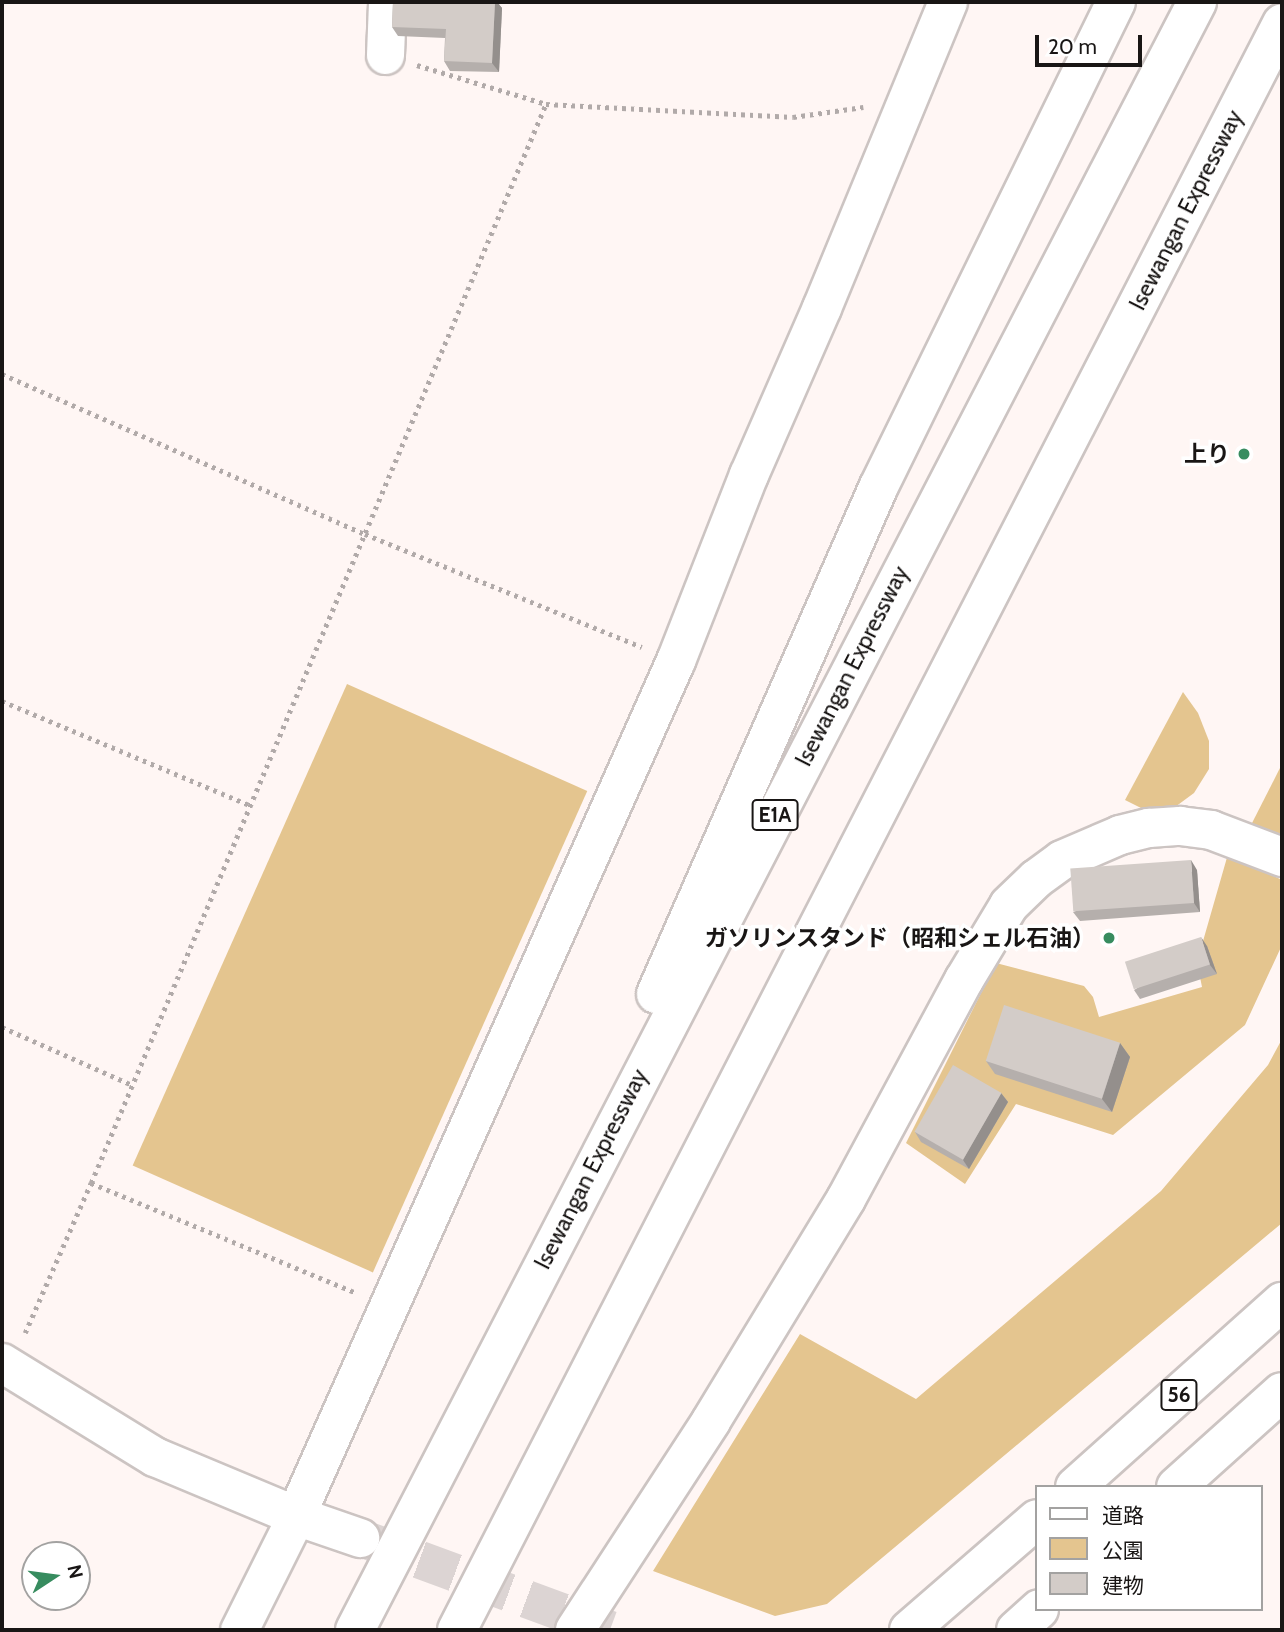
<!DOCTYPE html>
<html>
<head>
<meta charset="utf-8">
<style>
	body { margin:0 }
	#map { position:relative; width:1284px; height:1632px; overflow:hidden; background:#fff6f4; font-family:Cabin,"Noto Sans JP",sans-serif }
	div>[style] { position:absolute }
	.green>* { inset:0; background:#e4c58f; transform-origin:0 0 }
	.secondary-tunnel>* { height:38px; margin-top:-19px; transform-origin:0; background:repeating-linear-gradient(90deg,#dcd4d3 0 38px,transparent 0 57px) }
	.path>* { height:4.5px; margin-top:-2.25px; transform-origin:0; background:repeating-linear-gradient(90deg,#b1aaa9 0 3.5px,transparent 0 8.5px) }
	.roads { filter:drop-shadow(2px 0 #ccc4c2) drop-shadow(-2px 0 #ccc4c2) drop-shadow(0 2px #ccc4c2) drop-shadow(0 -2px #ccc4c2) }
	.street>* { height:37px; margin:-18.5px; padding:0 18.5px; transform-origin:18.5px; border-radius:18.5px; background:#fff }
	.secondary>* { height:38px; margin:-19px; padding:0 19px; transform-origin:19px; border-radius:19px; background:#fff }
	.primary>* { height:38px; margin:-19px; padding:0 19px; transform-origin:19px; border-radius:19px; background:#fff }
	.highway>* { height:38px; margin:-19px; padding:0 19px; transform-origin:19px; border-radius:19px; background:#fff }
	.wall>* { inset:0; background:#b5afac }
	.shaded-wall>* { inset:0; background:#948f8c }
	.building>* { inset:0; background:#d3ccc8; transform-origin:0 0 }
	.dots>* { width:19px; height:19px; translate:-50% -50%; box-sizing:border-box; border:4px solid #fff; border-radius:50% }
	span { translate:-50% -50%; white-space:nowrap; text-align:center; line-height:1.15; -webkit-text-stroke:7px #fff; paint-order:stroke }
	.shield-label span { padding:2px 5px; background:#fff; border:2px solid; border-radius:5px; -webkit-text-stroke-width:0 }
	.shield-label { font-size:21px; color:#191615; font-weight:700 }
	.street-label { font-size:23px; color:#191615 }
	.poi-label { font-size:23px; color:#191615; font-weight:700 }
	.right { translate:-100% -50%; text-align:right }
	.frame { position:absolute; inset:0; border:4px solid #191615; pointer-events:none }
	.legend { position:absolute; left:1035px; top:1485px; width:228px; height:126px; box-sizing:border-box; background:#fff; border:2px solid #a3a2a1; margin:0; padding:9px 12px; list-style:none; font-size:21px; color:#191615 }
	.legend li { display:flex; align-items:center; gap:14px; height:35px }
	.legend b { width:35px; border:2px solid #a3a2a1 }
	.north { position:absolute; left:21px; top:1541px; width:70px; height:70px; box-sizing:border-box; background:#fff; border:2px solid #a3a2a1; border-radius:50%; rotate:77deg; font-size:19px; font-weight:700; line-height:28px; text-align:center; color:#191615 }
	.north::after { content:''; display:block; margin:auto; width:24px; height:32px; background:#378c5f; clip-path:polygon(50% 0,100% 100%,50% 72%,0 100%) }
	.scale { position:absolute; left:1035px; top:35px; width:107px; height:32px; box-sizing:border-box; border:4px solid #191615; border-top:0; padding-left:9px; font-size:21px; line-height:24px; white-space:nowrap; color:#191615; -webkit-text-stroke:5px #fff; paint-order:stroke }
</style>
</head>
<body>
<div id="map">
	<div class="green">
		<i style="left:347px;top:684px;width:263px;height:527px;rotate:24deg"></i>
		<i style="clip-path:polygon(1183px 692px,1198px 713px,1209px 741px,1209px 769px,1194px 793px,1171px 810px,1151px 813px,1125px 800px)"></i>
		<i style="clip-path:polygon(1282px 764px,1282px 834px,1272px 835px,1250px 827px)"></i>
		<i style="clip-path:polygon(1228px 854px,1282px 880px,1282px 945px,1245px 1025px,1113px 1135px,1016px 1104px,965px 1184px,906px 1143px,996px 963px,1084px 986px,1093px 997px,1099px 1017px,1202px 987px,1197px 962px)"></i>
		<i style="clip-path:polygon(1282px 1039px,1282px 1223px,827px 1604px,775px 1616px,653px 1571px,800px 1334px,916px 1399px,1161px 1191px,1268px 1065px)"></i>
	</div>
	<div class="secondary-tunnel">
		<i style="left:366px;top:1540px;width:260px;rotate:20.2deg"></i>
	</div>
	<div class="path">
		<i style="left:417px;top:65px;width:135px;rotate:16.8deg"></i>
		<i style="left:546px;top:104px;width:247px;rotate:3deg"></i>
		<i style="left:793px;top:117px;width:71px;rotate:-8.1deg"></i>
		<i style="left:2px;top:374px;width:397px;rotate:23.8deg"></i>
		<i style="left:365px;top:534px;width:299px;rotate:22.2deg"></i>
		<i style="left:2px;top:701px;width:269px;rotate:22.8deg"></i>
		<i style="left:2px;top:1027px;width:142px;rotate:24deg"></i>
		<i style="left:91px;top:1183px;width:287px;rotate:22.5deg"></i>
		<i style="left:25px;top:1333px;width:164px;rotate:-66.3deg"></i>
		<i style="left:91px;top:1183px;width:1171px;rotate:-67.14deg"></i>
	</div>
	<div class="roads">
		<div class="street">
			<i style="left:385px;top:55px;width:53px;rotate:-87.8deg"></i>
			<i style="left:239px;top:1630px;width:127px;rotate:-63.4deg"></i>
		</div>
		<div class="secondary">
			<i style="left:2px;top:1363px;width:180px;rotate:31.6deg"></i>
			<i style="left:155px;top:1457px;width:153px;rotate:22.7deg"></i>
			<i style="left:296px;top:1516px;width:68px;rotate:19deg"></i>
			<i style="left:296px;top:1516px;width:936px;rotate:-66.04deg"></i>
			<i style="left:676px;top:661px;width:200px;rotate:-68.6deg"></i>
			<i style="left:749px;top:475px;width:182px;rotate:-66.4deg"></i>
			<i style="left:822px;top:308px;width:331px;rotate:-67.6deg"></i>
		</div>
		<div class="primary">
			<i style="left:1075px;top:1487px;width:278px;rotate:-41.8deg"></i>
			<i style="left:1176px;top:1487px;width:142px;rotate:-41.9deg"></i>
			<i style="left:909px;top:1630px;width:169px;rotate:-40.9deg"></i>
			<i style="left:1016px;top:1630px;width:31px;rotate:-42deg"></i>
		</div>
		<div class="highway">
			<i style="left:656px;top:994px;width:553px;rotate:-66.31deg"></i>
			<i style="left:878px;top:488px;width:541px;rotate:-63.91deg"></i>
			<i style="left:355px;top:1630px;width:1833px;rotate:-62.65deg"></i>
			<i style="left:457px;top:1630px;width:1806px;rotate:-62.82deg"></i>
			<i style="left:575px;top:1630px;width:249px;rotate:-56.9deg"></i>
			<i style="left:711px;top:1421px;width:260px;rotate:-58.7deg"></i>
			<i style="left:846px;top:1199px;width:249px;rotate:-61.7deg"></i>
			<i style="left:964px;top:980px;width:87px;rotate:-59deg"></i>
			<i style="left:1009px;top:905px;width:37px;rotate:-44deg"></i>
			<i style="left:1036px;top:879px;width:32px;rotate:-36deg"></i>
			<i style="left:1062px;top:860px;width:63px;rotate:-23.3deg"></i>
			<i style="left:1120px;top:835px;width:30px;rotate:-14deg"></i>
			<i style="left:1149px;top:828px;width:31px;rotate:-4deg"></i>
			<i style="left:1180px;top:826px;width:31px;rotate:7deg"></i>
			<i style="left:1211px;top:830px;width:76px;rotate:20.8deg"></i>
		</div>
	</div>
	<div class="wall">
		<i style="clip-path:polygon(393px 2px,497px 2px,502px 8px,499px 72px,450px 71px,444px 61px,445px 38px,398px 36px,392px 27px)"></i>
		<i style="clip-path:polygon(1197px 870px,1200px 912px,1080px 921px,1073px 912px)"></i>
		<i style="clip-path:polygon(1207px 946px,1217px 974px,1140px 999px,1134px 990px)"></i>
		<i style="clip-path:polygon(1120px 1043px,1130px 1057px,1112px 1112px,995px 1074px,986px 1061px)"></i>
		<i style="clip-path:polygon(1001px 1093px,1008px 1102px,969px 1169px,921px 1142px,915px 1132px)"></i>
	</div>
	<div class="shaded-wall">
		<i style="clip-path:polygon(495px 2px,497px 2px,502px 8px,499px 72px,492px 63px)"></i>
		<i style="clip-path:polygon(1191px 860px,1197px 870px,1200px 912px,1194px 903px)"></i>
		<i style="clip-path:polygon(1201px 937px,1207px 946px,1217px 974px,1210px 965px)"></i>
		<i style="clip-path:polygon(1120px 1043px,1130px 1057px,1112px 1112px,1102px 1099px)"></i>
		<i style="clip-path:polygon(1001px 1093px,1008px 1102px,969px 1169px,963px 1160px)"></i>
	</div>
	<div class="building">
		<i style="clip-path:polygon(393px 2px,495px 2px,492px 63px,444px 61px,446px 29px,392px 27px)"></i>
		<i style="left:1191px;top:860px;width:43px;height:121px;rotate:86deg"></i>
		<i style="left:1201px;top:937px;width:29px;height:80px;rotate:72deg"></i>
		<i style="left:1004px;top:1005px;width:122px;height:59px;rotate:18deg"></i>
		<i style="left:953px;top:1065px;width:56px;height:77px;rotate:30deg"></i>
	</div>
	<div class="dots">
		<i style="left:1244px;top:454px;background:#378c5f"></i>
		<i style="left:1109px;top:938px;background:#378c5f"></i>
	</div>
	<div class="shield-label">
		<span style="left:775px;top:815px">E1A</span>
		<span style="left:1179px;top:1395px">56</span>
	</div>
	<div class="street-label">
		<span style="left:1186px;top:210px;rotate:-63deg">Isewangan Expressway</span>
		<span style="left:852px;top:666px;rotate:-63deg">Isewangan Expressway</span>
		<span style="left:591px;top:1169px;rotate:-63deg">Isewangan Expressway</span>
	</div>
	<div class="poi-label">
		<span class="right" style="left:1230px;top:454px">上り</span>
		<span class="right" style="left:1095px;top:938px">ガソリンスタンド（昭和シェル石油）</span>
	</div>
	<div class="frame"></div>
	<ul class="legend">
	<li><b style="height:9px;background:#fff"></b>道路</li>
	<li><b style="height:19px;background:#e4c58f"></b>公園</li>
	<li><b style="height:19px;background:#d3ccc8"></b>建物</li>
	</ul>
	<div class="north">N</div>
	<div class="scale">20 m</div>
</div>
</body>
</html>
